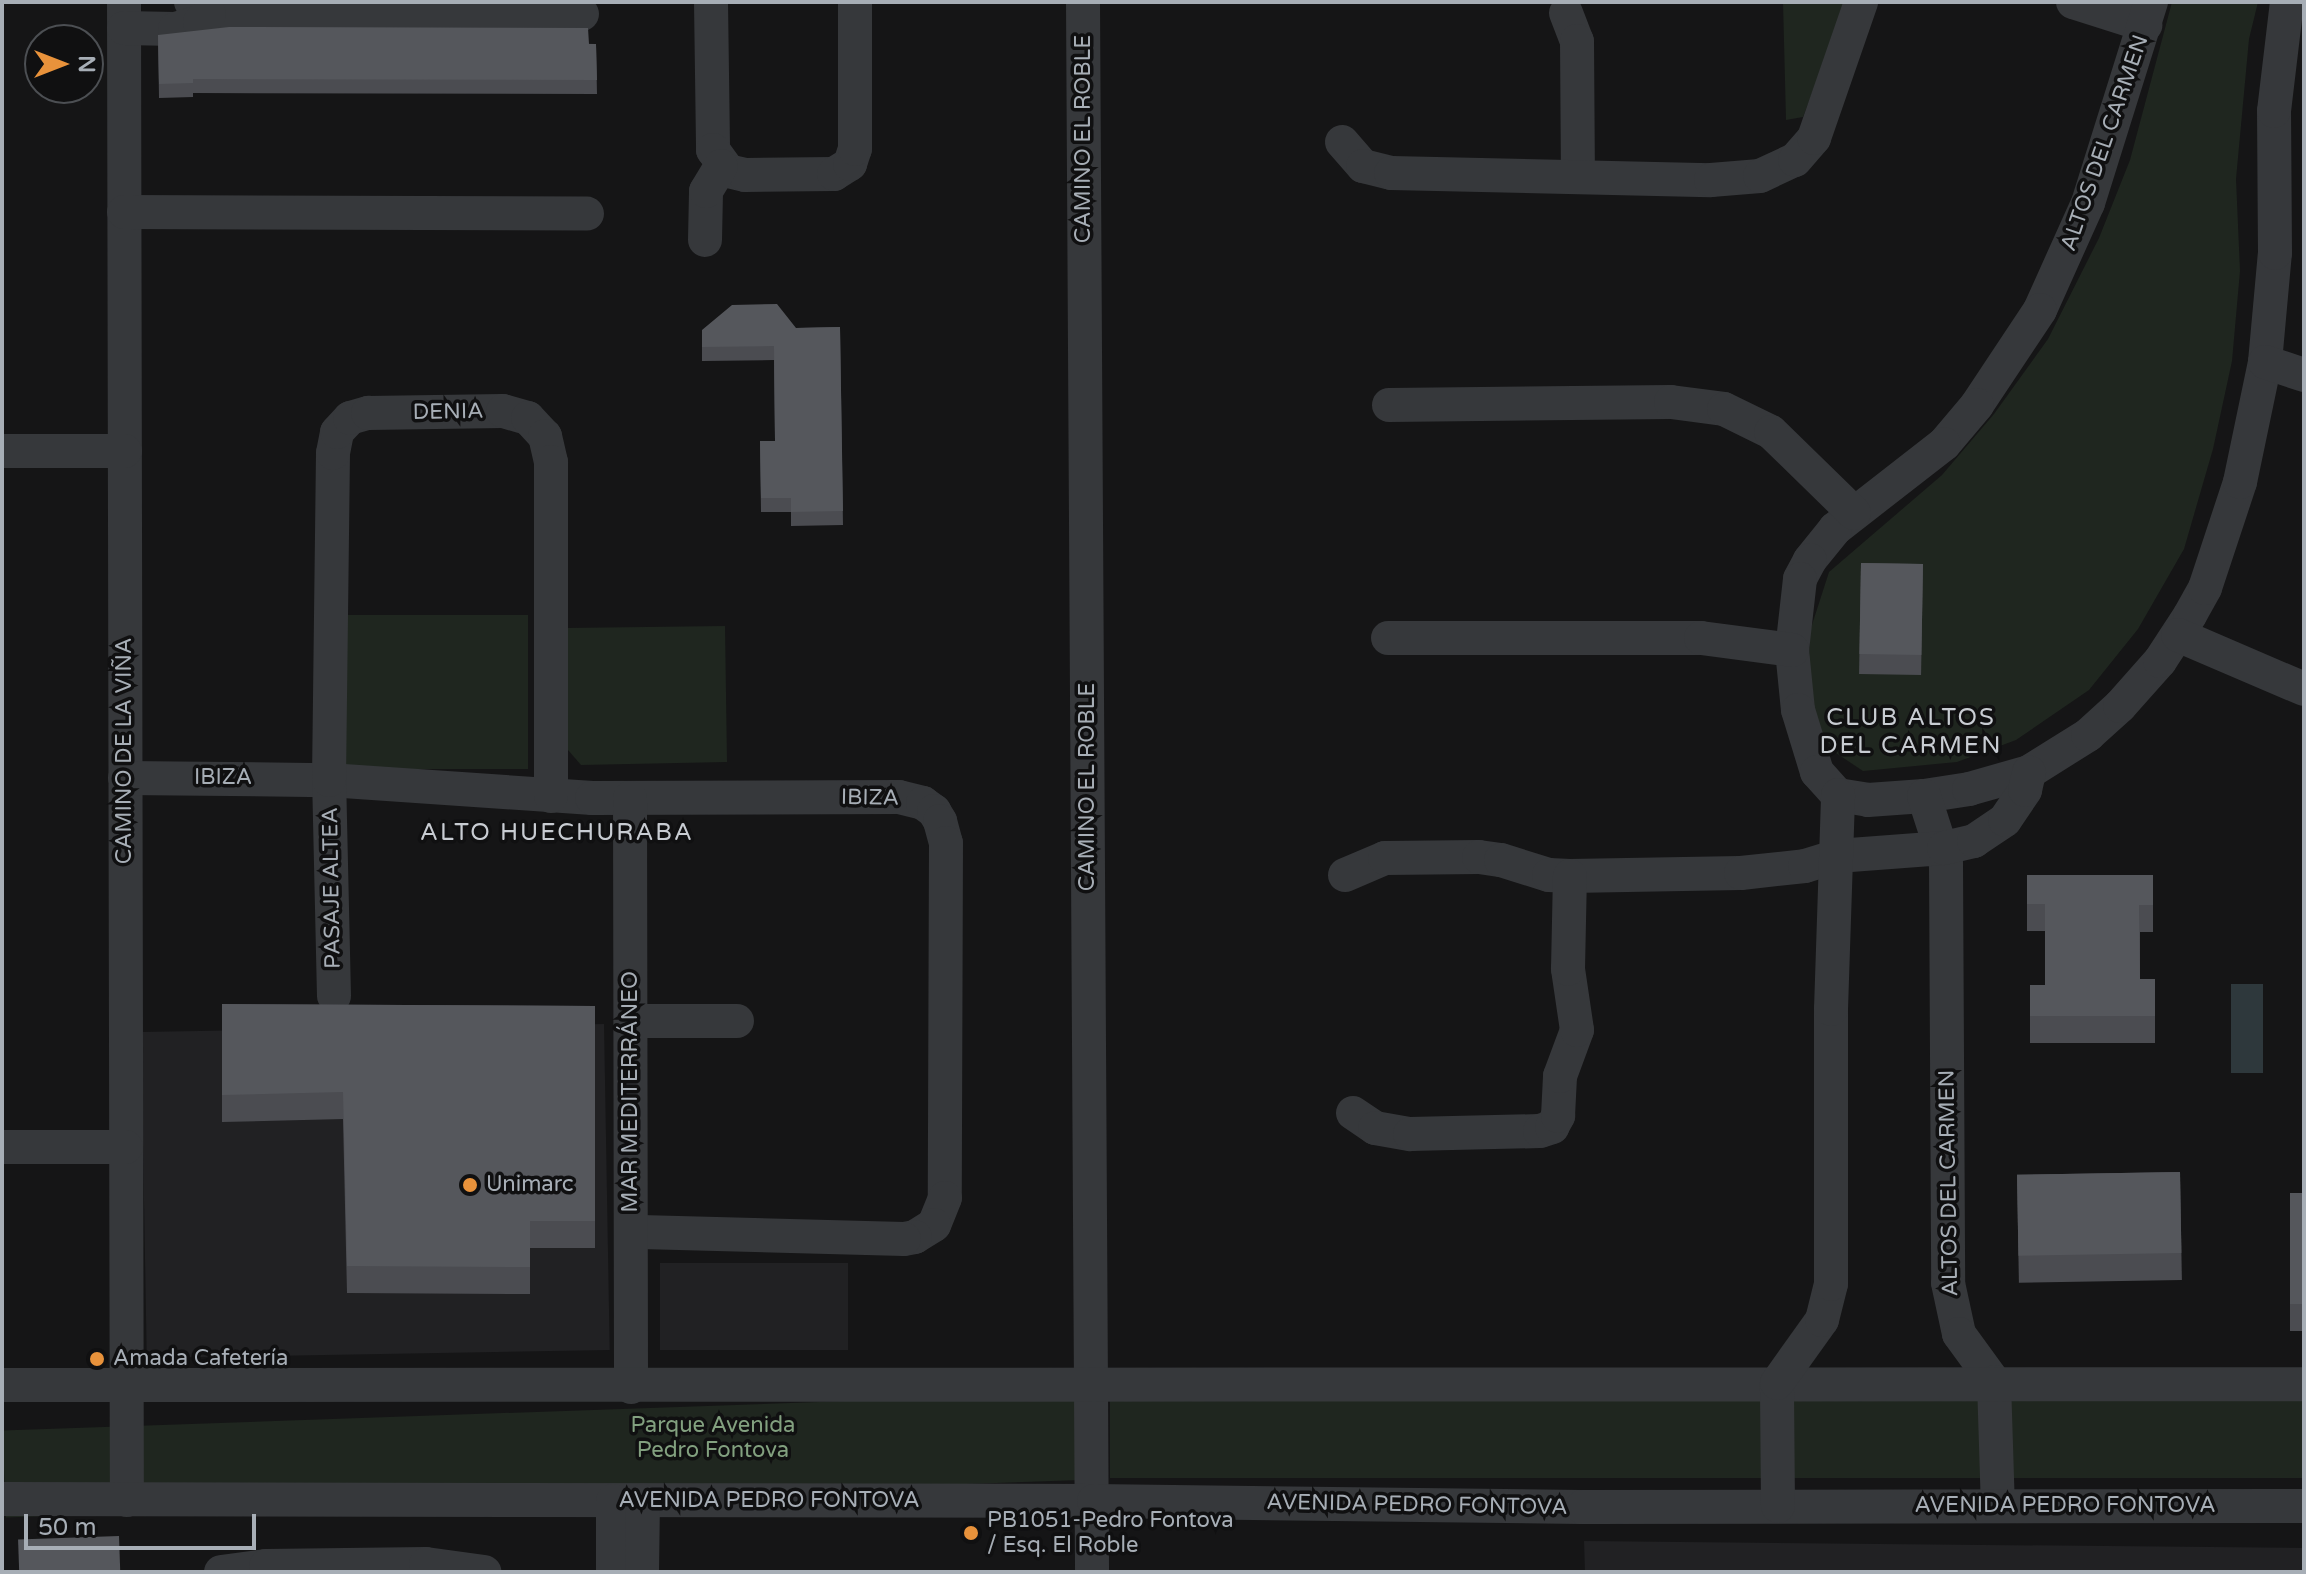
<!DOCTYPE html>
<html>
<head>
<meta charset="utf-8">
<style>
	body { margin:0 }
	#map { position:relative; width:2306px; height:1574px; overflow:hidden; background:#151516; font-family:"Varela Round",sans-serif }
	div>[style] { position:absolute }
	.built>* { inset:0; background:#212123; transform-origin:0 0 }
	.green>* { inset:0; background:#1f261f; transform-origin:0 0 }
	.water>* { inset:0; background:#2e383c; transform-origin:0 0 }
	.minor>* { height:34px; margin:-17px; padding:0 17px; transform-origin:17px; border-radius:17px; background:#36383b }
	.wall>* { inset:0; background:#4b4c51; transform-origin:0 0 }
	.building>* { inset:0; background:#55575c; transform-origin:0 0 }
	.dots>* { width:22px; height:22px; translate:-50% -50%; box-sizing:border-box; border:4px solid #101011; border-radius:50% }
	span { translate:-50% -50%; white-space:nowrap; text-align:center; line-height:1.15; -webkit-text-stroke:7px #101011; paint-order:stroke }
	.street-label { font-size:22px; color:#a7aeb6 }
	.poi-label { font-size:22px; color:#a7aeb6 }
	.left { translate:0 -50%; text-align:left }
	.park-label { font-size:22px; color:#82a07f }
	.neighbourhood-label { font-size:24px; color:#c8ccd2; letter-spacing:2px }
	.frame { position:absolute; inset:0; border:4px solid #a7aeb6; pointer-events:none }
	.north { position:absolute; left:24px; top:24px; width:80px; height:80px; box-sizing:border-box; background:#101011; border:2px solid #4c4f53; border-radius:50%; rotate:90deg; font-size:22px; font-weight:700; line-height:32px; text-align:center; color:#a7aeb6 }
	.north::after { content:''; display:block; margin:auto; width:28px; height:36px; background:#e8923b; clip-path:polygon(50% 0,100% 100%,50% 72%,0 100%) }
	.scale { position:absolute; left:24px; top:1514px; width:232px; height:36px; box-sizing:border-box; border:4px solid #a7aeb6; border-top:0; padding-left:10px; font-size:24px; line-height:28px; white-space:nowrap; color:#a7aeb6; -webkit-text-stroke:6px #101011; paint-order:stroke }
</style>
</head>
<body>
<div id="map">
	<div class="built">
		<i style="left:604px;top:1024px;width:326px;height:463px;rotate:89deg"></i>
		<i style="left:660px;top:1263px;width:188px;height:87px"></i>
		<i style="clip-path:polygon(1584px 1541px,2304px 1548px,2304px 1572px,1585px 1572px)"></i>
	</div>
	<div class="green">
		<i style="clip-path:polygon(1783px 2px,1847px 2px,1803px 117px,1786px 120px)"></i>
		<i style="clip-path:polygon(2172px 2px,2258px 2px,2249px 39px,2236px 179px,2240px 271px,2232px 361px,2213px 449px,2184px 549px,2138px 629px,2089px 690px,2016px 740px,1957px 762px,1863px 771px,1836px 753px,1816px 725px,1808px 683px,1810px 631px,1829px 572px,1942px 475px,1994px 414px,2048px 339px,2099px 238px,2130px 160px)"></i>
		<i style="left:343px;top:615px;width:185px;height:154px"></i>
		<i style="clip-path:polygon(725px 626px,727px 762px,581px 765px,568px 750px,566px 628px)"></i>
		<i style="left:1078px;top:1393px;width:87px;height:1076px;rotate:88deg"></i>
		<i style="left:1110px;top:1394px;width:1194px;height:84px"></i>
	</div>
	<div class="water">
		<i style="left:2231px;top:984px;width:32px;height:89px"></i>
	</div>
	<div class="minor">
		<i style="left:124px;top:2px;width:1498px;rotate:89.89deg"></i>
		<i style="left:191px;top:2px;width:22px;rotate:34deg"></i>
		<i style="left:209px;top:14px;width:373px"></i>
		<i style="left:711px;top:2px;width:148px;rotate:89.2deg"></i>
		<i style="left:713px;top:150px;width:26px;rotate:54deg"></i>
		<i style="left:728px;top:171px;width:17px;rotate:13deg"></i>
		<i style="left:745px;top:175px;width:89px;rotate:-0.6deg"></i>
		<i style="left:834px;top:174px;width:19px;rotate:-32deg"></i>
		<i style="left:850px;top:164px;width:16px;rotate:-72deg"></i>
		<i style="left:855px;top:149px;width:147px;rotate:-90deg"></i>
		<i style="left:1083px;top:2px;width:1570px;rotate:89.67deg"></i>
		<i style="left:2073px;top:2px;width:76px;rotate:17.7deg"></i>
		<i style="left:2151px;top:2px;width:211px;rotate:107.4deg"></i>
		<i style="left:2088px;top:203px;width:117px;rotate:114.2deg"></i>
		<i style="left:2040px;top:310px;width:114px;rotate:123.6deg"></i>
		<i style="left:1977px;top:405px;width:51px;rotate:130.2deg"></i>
		<i style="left:1944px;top:444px;width:138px;rotate:142.1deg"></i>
		<i style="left:1835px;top:529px;width:40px;rotate:129deg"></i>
		<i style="left:1810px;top:560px;width:21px;rotate:118deg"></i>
		<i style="left:1800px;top:579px;width:71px;rotate:96.4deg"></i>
		<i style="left:1792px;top:650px;width:60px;rotate:84.3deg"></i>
		<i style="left:1798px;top:710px;width:65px;rotate:73deg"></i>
		<i style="left:1817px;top:772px;width:31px;rotate:48deg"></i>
		<i style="left:1838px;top:795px;width:30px;rotate:9deg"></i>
		<i style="left:1868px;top:800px;width:56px;rotate:-4.1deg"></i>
		<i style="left:1924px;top:796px;width:46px;rotate:-8.8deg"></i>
		<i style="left:1969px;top:789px;width:62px;rotate:-15.8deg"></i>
		<i style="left:2029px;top:772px;width:70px;rotate:-32.1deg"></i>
		<i style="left:2088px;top:735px;width:43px;rotate:-42.2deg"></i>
		<i style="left:2120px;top:706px;width:60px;rotate:-48.4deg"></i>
		<i style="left:2160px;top:661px;width:55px;rotate:-56.9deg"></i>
		<i style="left:2190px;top:615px;width:31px;rotate:-61deg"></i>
		<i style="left:2205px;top:588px;width:112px;rotate:-71.7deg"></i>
		<i style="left:2240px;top:482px;width:123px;rotate:-78.2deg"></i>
		<i style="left:2265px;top:362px;width:109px;rotate:-84.8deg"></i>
		<i style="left:2275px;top:253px;width:142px;rotate:-90.4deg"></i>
		<i style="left:2274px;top:111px;width:110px;rotate:-83.2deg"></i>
		<i style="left:1566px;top:13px;width:30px;rotate:69deg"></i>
		<i style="left:1577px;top:41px;width:135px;rotate:89.6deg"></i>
		<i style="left:124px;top:28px;width:51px;rotate:1.1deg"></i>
		<i style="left:175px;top:29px;width:26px;rotate:-16deg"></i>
		<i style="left:200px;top:22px;width:12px;rotate:-42deg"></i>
		<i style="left:1342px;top:142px;width:32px;rotate:49deg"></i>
		<i style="left:1363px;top:166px;width:29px;rotate:14deg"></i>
		<i style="left:1391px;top:173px;width:320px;rotate:1.3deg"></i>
		<i style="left:1711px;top:180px;width:49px;rotate:-4.7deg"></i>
		<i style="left:1760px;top:176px;width:38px;rotate:-25deg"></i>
		<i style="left:1795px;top:160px;width:29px;rotate:-49deg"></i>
		<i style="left:1814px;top:138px;width:144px;rotate:-70.9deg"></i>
		<i style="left:124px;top:212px;width:463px;rotate:0.2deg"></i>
		<i style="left:705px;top:240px;width:49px;rotate:-88.8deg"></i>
		<i style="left:706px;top:191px;width:29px;rotate:-59deg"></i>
		<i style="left:2265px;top:362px;width:41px;rotate:18.4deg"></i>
		<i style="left:1389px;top:405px;width:282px;rotate:-0.6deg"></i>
		<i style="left:1671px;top:402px;width:53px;rotate:7.5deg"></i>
		<i style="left:1724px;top:409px;width:52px;rotate:26.1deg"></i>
		<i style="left:1771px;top:432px;width:116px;rotate:44.3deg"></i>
		<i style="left:2px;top:451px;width:123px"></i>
		<i style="left:2178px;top:635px;width:137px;rotate:23.2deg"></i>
		<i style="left:1388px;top:638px;width:313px"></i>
		<i style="left:1701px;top:638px;width:92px;rotate:7.5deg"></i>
		<i style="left:125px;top:778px;width:204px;rotate:0.6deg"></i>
		<i style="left:329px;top:780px;width:264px;rotate:3.9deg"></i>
		<i style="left:592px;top:798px;width:307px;rotate:-0.2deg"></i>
		<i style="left:899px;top:797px;width:25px;rotate:14deg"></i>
		<i style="left:923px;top:803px;width:14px;rotate:36deg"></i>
		<i style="left:934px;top:811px;width:12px;rotate:59deg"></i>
		<i style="left:940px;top:821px;width:23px;rotate:75deg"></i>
		<i style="left:946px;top:843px;width:355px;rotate:90.2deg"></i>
		<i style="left:945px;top:1198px;width:29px;rotate:112deg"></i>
		<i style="left:934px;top:1225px;width:22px;rotate:148deg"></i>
		<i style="left:915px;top:1237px;width:11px;rotate:170deg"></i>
		<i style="left:904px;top:1239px;width:273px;rotate:-178.5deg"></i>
		<i style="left:1924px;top:796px;width:71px;rotate:72.1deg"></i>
		<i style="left:1946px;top:864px;width:419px;rotate:89.7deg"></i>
		<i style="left:1948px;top:1283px;width:52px;rotate:77.8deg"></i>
		<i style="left:1959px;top:1334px;width:59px;rotate:53.9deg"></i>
		<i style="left:1994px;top:1382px;width:124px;rotate:88.2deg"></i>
		<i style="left:630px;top:798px;width:589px;rotate:89.9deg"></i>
		<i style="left:1345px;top:875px;width:43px;rotate:-23deg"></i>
		<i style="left:1385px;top:858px;width:94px;rotate:-0.6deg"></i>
		<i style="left:1479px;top:857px;width:22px;rotate:8deg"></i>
		<i style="left:1501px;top:860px;width:50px;rotate:17.4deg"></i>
		<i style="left:1549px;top:875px;width:21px;rotate:3deg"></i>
		<i style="left:1570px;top:876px;width:171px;rotate:-1deg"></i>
		<i style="left:1741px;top:873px;width:64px;rotate:-6.2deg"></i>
		<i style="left:1805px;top:866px;width:34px;rotate:-17deg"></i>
		<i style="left:1837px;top:856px;width:107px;rotate:-4.3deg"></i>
		<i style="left:1944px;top:848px;width:31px;rotate:-13deg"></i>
		<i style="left:1974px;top:841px;width:37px;rotate:-34deg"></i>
		<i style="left:2005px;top:820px;width:36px;rotate:-56deg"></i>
		<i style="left:2025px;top:790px;width:18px;rotate:-77deg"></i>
		<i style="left:334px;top:996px;width:216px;rotate:-91.3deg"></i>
		<i style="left:329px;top:780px;width:327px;rotate:-89.3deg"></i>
		<i style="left:333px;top:453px;width:21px;rotate:-79deg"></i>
		<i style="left:337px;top:432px;width:19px;rotate:-47deg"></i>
		<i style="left:350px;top:418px;width:19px;rotate:-16deg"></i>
		<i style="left:368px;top:413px;width:135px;rotate:-0.8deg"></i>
		<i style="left:503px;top:411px;width:26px;rotate:16deg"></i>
		<i style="left:528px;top:418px;width:25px;rotate:47deg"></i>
		<i style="left:545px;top:436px;width:27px;rotate:77deg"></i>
		<i style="left:551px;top:462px;width:334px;rotate:90deg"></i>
		<i style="left:631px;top:1021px;width:106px"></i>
		<i style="left:1353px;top:1113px;width:27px;rotate:34deg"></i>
		<i style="left:1375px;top:1128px;width:36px;rotate:10deg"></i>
		<i style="left:1410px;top:1134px;width:130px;rotate:-1.3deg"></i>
		<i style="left:1540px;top:1131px;width:13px;rotate:-18deg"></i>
		<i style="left:1552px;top:1127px;width:13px;rotate:-61deg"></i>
		<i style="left:1558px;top:1116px;width:40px;rotate:-87.1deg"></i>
		<i style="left:1560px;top:1076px;width:49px;rotate:-69.7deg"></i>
		<i style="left:1577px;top:1030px;width:62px;rotate:-98.4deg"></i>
		<i style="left:1568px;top:969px;width:93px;rotate:-88.8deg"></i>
		<i style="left:2px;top:1147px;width:124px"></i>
		<i style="left:2px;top:1385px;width:2302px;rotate:-0.02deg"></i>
		<i style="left:2px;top:1499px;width:1092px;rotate:0.1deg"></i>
		<i style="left:1094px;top:1501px;width:488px;rotate:0.7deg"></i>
		<i style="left:1582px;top:1507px;width:722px;rotate:-0.08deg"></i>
		<i style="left:1778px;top:1506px;width:123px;rotate:-90.5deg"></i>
		<i style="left:1777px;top:1383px;width:77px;rotate:-54.5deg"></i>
		<i style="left:1822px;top:1320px;width:37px;rotate:-76deg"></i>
		<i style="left:1831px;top:1284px;width:275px;rotate:-90deg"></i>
		<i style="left:1831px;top:1009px;width:214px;rotate:-88.1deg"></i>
		<i style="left:221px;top:1572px;width:45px;rotate:-7.6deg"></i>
		<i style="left:266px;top:1566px;width:160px;rotate:-0.7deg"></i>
		<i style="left:426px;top:1564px;width:59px;rotate:7.9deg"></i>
		<i style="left:613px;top:1572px;width:71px;rotate:-90deg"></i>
		<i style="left:642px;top:1572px;width:71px;rotate:-89.2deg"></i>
	</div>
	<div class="wall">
		<i style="clip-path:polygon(158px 35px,596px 44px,597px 94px,193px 93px,193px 97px,159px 98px)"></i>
		<i style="clip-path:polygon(840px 327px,843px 525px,791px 526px,791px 512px,761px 512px,760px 441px,775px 441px,774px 360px,702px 361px,702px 330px)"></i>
		<i style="left:1861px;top:563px;width:62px;height:111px;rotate:1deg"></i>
		<i style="clip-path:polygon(2027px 875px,2153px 875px,2153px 932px,2140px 932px,2140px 979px,2155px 979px,2155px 1043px,2030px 1043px,2030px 985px,2045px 985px,2045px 931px,2027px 931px)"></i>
		<i style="clip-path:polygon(222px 1004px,595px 1006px,595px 1248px,530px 1248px,530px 1294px,347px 1293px,343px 1119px,222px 1122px)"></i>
		<i style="left:2180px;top:1172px;width:108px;height:163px;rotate:89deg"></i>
		<i style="left:2290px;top:1193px;width:14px;height:138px"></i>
	</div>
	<div class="building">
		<i style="clip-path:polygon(229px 27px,588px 28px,589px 44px,596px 44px,597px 80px,193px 79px,193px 83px,159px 84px,158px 35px)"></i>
		<i style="clip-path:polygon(777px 304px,796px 328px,840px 327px,843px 511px,791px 512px,791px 498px,761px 498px,760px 441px,775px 441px,774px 346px,702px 347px,702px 330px,732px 305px)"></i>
		<i style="left:1861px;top:563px;width:62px;height:91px;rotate:1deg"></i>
		<i style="clip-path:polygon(2027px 875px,2153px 875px,2153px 905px,2139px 905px,2140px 979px,2155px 979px,2155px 1016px,2030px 1016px,2030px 985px,2045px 985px,2045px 904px,2027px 904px)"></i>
		<i style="clip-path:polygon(222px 1004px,595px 1006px,595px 1221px,530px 1221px,530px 1267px,347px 1266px,343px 1092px,222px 1095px)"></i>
		<i style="left:2180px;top:1172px;width:81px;height:163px;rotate:89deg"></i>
		<i style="left:2290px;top:1193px;width:14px;height:111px"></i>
		<i style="left:119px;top:1536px;width:36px;height:101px;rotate:88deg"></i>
	</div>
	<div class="dots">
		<i style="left:470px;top:1185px;background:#e8923b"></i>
		<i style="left:97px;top:1359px;background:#e8923b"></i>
		<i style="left:971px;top:1533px;background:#e8923b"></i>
	</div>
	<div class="street-label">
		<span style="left:1084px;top:139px;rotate:-90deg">CAMINO EL ROBLE</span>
		<span style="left:2105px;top:143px;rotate:-71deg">ALTOS DEL CARMEN</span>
		<span style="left:448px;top:412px;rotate:-1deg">DENIA</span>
		<span style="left:125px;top:751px;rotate:-90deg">CAMINO DE LA VIÑA</span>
		<span style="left:223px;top:778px">IBIZA</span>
		<span style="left:1088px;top:787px;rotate:-90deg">CAMINO EL ROBLE</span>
		<span style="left:870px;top:798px;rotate:1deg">IBIZA</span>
		<span style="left:332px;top:888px;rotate:-91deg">PASAJE ALTEA</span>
		<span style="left:631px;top:1092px;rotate:-90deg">MAR MEDITERRÁNEO</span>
		<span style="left:1949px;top:1183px;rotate:-91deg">ALTOS DEL CARMEN</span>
		<span style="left:769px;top:1501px">AVENIDA PEDRO FONTOVA</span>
		<span style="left:1417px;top:1505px;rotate:1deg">AVENIDA PEDRO FONTOVA</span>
		<span style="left:2065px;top:1506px">AVENIDA PEDRO FONTOVA</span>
	</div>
	<div class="poi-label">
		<span class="left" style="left:486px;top:1185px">Unimarc</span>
		<span class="left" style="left:113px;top:1359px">Amada Cafetería</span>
		<span class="left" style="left:987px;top:1533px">PB1051-Pedro Fontova<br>/ Esq. El Roble</span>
	</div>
	<div class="park-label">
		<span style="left:713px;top:1438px">Parque Avenida<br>Pedro Fontova</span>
	</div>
	<div class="neighbourhood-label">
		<span style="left:1911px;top:732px">CLUB ALTOS<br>DEL CARMEN</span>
		<span style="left:557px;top:833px">ALTO HUECHURABA</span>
	</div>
	<div class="frame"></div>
	<div class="north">N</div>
	<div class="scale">50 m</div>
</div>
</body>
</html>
